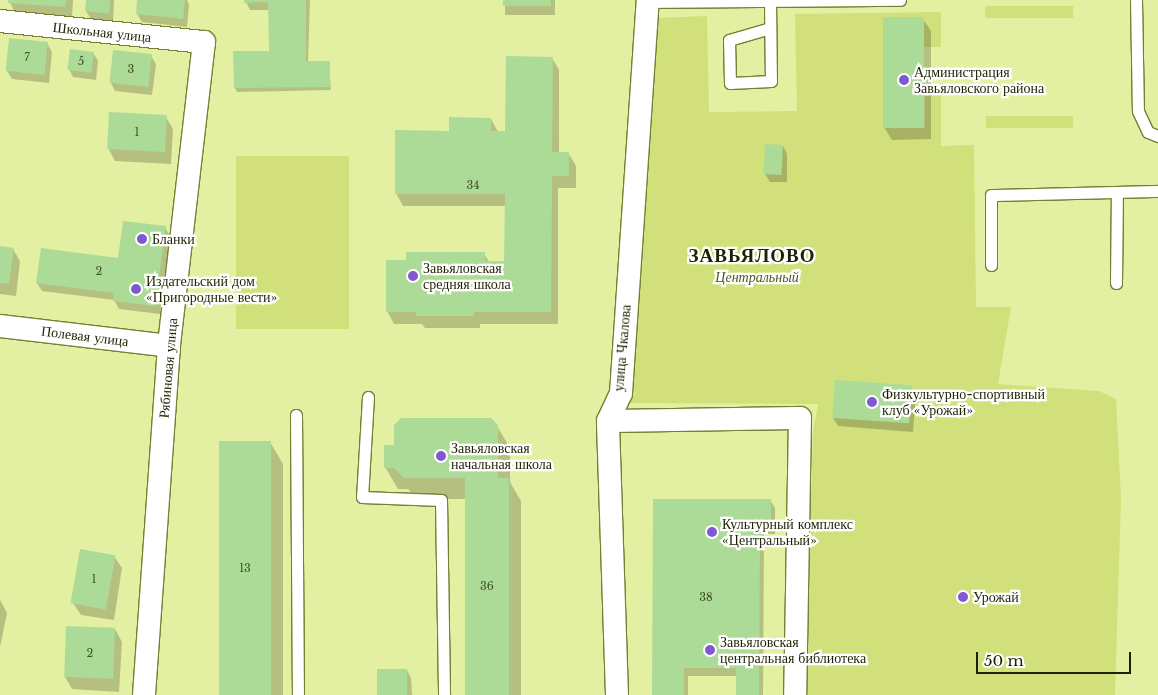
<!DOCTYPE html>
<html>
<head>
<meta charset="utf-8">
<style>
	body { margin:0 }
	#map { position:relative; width:1158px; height:695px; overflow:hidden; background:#e3f0a1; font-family:"Libre Baskerville",serif }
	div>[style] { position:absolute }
	.green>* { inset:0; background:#d1e07b; transform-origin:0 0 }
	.shadow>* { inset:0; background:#0003; transform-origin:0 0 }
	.building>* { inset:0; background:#acdb98; transform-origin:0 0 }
	.roads { filter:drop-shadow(1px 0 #747f32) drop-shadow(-1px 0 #747f32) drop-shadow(0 1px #747f32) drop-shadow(0 -1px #747f32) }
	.lane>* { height:11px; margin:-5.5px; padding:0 5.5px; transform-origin:5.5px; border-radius:5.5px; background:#fff }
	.street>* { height:22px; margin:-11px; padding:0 11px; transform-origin:11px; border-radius:11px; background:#fff }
	.dots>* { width:14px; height:14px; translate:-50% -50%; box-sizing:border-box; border:2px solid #fff; border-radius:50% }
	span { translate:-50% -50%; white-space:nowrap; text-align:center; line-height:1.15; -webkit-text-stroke:4.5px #fff; paint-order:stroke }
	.number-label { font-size:11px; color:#425028 }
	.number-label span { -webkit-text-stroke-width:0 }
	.street-label { font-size:14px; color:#1e2202 }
	.poi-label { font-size:14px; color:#1e2202 }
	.left { translate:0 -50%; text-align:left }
	.park-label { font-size:14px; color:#4e5524; font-style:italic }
	.district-label { font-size:19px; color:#1e2202; font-weight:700; letter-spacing:1px }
	.scale { position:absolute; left:976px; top:652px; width:155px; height:22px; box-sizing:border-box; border:2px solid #1e2202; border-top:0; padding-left:6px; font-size:15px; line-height:18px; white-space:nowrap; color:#1e2202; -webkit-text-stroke:4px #fff; paint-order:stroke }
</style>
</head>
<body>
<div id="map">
	<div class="green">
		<i style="left:985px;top:6px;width:88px;height:12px"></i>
		<i style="clip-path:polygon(941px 12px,941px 47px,924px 47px,924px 17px,883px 18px,883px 128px,925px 127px,925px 88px,941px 88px,941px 146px,974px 145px,976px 307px,1011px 307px,998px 384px,1099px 391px,1116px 399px,1121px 499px,1115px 695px,805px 695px,813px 432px,818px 404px,629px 403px,654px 18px,707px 16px,709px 112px,797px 111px,795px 14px)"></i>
		<i style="left:986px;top:116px;width:87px;height:12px"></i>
		<i style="left:236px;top:156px;width:113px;height:173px"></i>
	</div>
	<div class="shadow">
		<i style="clip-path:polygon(9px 0,73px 0,72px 19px,16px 15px)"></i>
		<i style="clip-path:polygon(87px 0,114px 0,113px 21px,91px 19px,86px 11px)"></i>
		<i style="clip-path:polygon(139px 0,187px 0,189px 5px,187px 27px,142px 22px,137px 14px)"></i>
		<i style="clip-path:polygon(245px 0,310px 0,308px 62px,329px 62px,331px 90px,237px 92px,235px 88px,270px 52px,270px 10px,250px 10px)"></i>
		<i style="left:505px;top:0;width:50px;height:15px"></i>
		<i style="clip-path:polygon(923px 19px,931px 31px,931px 139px,892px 140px,884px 127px)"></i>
		<i style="clip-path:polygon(47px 43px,52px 52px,49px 83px,12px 79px,7px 71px)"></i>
		<i style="clip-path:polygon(93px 53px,98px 61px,96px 80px,73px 77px,69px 69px)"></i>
		<i style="clip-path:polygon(151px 56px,156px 64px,152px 95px,115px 91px,111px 83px)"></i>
		<i style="clip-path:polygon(552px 58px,559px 70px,559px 154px,569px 154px,576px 166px,576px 188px,558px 188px,558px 324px,480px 324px,480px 328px,425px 328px,422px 324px,394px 324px,387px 311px,407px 261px,484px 254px,489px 262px,506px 262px,506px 206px,403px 206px,396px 193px,450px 132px,491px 119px,498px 132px,506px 132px)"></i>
		<i style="clip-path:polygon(166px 117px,173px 129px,171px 164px,115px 161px,108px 148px)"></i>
		<i style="clip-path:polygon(766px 146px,783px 146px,787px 154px,787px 182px,770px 182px,765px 174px)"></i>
		<i style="clip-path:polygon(165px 227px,170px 236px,160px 314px,119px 309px,114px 300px,42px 291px,37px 283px,119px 260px)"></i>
		<i style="clip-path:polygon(0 247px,13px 249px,20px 261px,16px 296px,0 294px)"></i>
		<i style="clip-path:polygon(911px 387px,916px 396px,913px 432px,838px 426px,833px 418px)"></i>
		<i style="clip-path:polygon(497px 426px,510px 448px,510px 482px,521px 501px,521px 695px,467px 695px,466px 499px,418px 499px,408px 489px,398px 489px,385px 467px,395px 446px)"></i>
		<i style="clip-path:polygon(270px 442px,283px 464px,283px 695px,220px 695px)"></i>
		<i style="clip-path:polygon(770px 500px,775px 508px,775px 534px,764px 534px,763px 695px,737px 695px,737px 676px,688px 676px,688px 695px,653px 695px)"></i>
		<i style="clip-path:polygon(114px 556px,122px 568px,114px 620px,81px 615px,73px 603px)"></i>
		<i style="clip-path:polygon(0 600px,7px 613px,0 647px)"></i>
		<i style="clip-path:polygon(115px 629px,122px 642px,119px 692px,72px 689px,65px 677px)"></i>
		<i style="clip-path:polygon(407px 670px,411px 678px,412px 695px,379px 695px)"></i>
	</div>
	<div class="building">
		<i style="clip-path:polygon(8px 0,66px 0,65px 7px,8px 3px)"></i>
		<i style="clip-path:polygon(86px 0,110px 0,109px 14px,85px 11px)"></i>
		<i style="clip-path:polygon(137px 0,185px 0,183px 19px,136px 14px)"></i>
		<i style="clip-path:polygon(244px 0,306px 0,306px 61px,330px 61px,330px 87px,234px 88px,233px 51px,269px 51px,268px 2px,244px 3px)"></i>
		<i style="left:503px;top:0;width:48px;height:6px"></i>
		<i style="left:883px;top:17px;width:41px;height:111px"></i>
		<i style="left:9px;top:38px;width:39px;height:33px;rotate:6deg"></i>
		<i style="left:70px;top:49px;width:24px;height:21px;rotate:7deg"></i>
		<i style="left:113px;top:50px;width:39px;height:33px;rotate:6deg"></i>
		<i style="clip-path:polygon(506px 56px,553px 57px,552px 152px,569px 152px,569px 176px,552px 176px,551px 312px,474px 312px,474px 316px,416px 316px,416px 312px,386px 312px,386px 260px,406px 260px,406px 252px,485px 252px,485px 261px,504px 261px,505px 194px,395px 194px,395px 130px,449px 131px,449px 117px,491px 118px,491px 131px,505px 131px)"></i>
		<i style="left:109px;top:112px;width:58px;height:37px;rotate:3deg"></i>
		<i style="left:765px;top:144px;width:18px;height:30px;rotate:3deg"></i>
		<i style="clip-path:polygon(123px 221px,166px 226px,155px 306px,113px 301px,114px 293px,36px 283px,41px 248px,118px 258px)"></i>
		<i style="clip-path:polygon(0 246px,14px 248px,9px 284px,0 283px)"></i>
		<i style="left:835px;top:380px;width:77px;height:38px;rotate:4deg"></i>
		<i style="clip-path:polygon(401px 418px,491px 418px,498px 425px,498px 478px,509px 478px,509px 695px,465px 695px,465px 478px,404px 478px,394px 468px,384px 468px,384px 445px,394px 445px,394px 425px)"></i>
		<i style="left:219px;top:441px;width:52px;height:254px"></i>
		<i style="clip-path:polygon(653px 499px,771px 499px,771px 526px,760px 526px,759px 695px,736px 695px,736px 668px,684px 668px,684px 695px,652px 695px)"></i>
		<i style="left:80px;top:549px;width:36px;height:55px;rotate:10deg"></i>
		<i style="left:66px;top:626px;width:49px;height:51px;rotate:2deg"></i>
		<i style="left:377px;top:669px;width:30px;height:26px"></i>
	</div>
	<div class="roads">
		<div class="lane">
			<i style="left:1136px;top:0;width:111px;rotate:89deg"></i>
			<i style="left:1138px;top:111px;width:23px;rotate:65deg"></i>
			<i style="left:1148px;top:132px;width:11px;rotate:22deg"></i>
			<i style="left:770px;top:1px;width:80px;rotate:89.3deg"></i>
			<i style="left:771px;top:81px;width:41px;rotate:177.2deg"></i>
			<i style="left:730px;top:83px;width:43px;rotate:-91.3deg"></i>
			<i style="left:729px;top:40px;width:43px;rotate:-16.3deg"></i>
			<i style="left:648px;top:2px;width:252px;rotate:-0.5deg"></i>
			<i style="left:991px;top:265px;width:70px;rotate:-90deg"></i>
			<i style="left:991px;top:195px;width:167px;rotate:-1.4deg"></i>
			<i style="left:1116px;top:283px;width:91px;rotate:-89.4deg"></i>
			<i style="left:368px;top:397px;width:100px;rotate:93.4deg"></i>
			<i style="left:362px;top:497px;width:79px;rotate:2.2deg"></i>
			<i style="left:441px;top:500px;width:195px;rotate:89.1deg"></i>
			<i style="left:296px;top:415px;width:280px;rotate:89.6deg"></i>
		</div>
		<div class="street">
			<i style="left:0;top:21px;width:205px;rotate:5.9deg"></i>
			<i style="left:204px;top:42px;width:306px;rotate:96.6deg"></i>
			<i style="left:169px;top:346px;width:350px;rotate:94.1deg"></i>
			<i style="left:0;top:326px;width:170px;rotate:6.7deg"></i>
			<i style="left:608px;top:421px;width:192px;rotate:-0.9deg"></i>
			<i style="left:800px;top:418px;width:277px;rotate:91deg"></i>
			<i style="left:617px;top:695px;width:274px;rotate:-91.9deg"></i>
			<i style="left:608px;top:421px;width:31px;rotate:-65deg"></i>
			<i style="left:621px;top:393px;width:394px;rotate:-86.1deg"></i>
		</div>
	</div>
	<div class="dots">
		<i style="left:904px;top:80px;background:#8258d1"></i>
		<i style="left:142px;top:239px;background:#8258d1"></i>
		<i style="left:413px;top:276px;background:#8258d1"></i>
		<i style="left:136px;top:289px;background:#8258d1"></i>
		<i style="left:872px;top:402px;background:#8258d1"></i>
		<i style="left:441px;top:456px;background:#8258d1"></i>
		<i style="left:712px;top:532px;background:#8258d1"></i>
		<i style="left:963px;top:597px;background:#8258d1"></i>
		<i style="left:710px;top:650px;background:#8258d1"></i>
	</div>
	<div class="number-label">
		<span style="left:27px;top:57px">7</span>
		<span style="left:81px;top:61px">5</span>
		<span style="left:131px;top:69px">3</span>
		<span style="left:137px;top:132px">1</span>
		<span style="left:473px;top:185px">34</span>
		<span style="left:99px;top:271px">2</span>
		<span style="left:245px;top:568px">13</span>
		<span style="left:94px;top:579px">1</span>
		<span style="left:487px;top:586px">36</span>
		<span style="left:706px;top:597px">38</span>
		<span style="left:90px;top:653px">2</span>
	</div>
	<div class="street-label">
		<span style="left:102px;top:32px;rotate:6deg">Школьная улица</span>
		<span style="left:85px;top:336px;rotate:7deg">Полевая улица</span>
		<span style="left:622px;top:348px;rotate:-85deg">улица Чкалова</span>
		<span style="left:168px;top:368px;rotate:-85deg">Рябиновая улица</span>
	</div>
	<div class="poi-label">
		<span class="left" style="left:914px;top:80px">Администрация<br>Завьяловского района</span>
		<span class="left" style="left:152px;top:239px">Бланки</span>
		<span class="left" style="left:423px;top:276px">Завьяловская<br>средняя школа</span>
		<span class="left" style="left:146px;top:289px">Издательский дом<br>«Пригородные вести»</span>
		<span class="left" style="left:882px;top:402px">Физкультурно-спортивный<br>клуб «Урожай»</span>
		<span class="left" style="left:451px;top:456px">Завьяловская<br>начальная школа</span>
		<span class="left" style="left:722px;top:532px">Культурный комплекс<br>«Центральный»</span>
		<span class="left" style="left:973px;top:597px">Урожай</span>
		<span class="left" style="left:720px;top:650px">Завьяловская<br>центральная библиотека</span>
	</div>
	<div class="park-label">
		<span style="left:757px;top:277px">Центральный</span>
	</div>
	<div class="district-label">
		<span style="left:752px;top:256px">ЗАВЬЯЛОВО</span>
	</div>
	<div class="scale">50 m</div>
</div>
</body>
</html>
